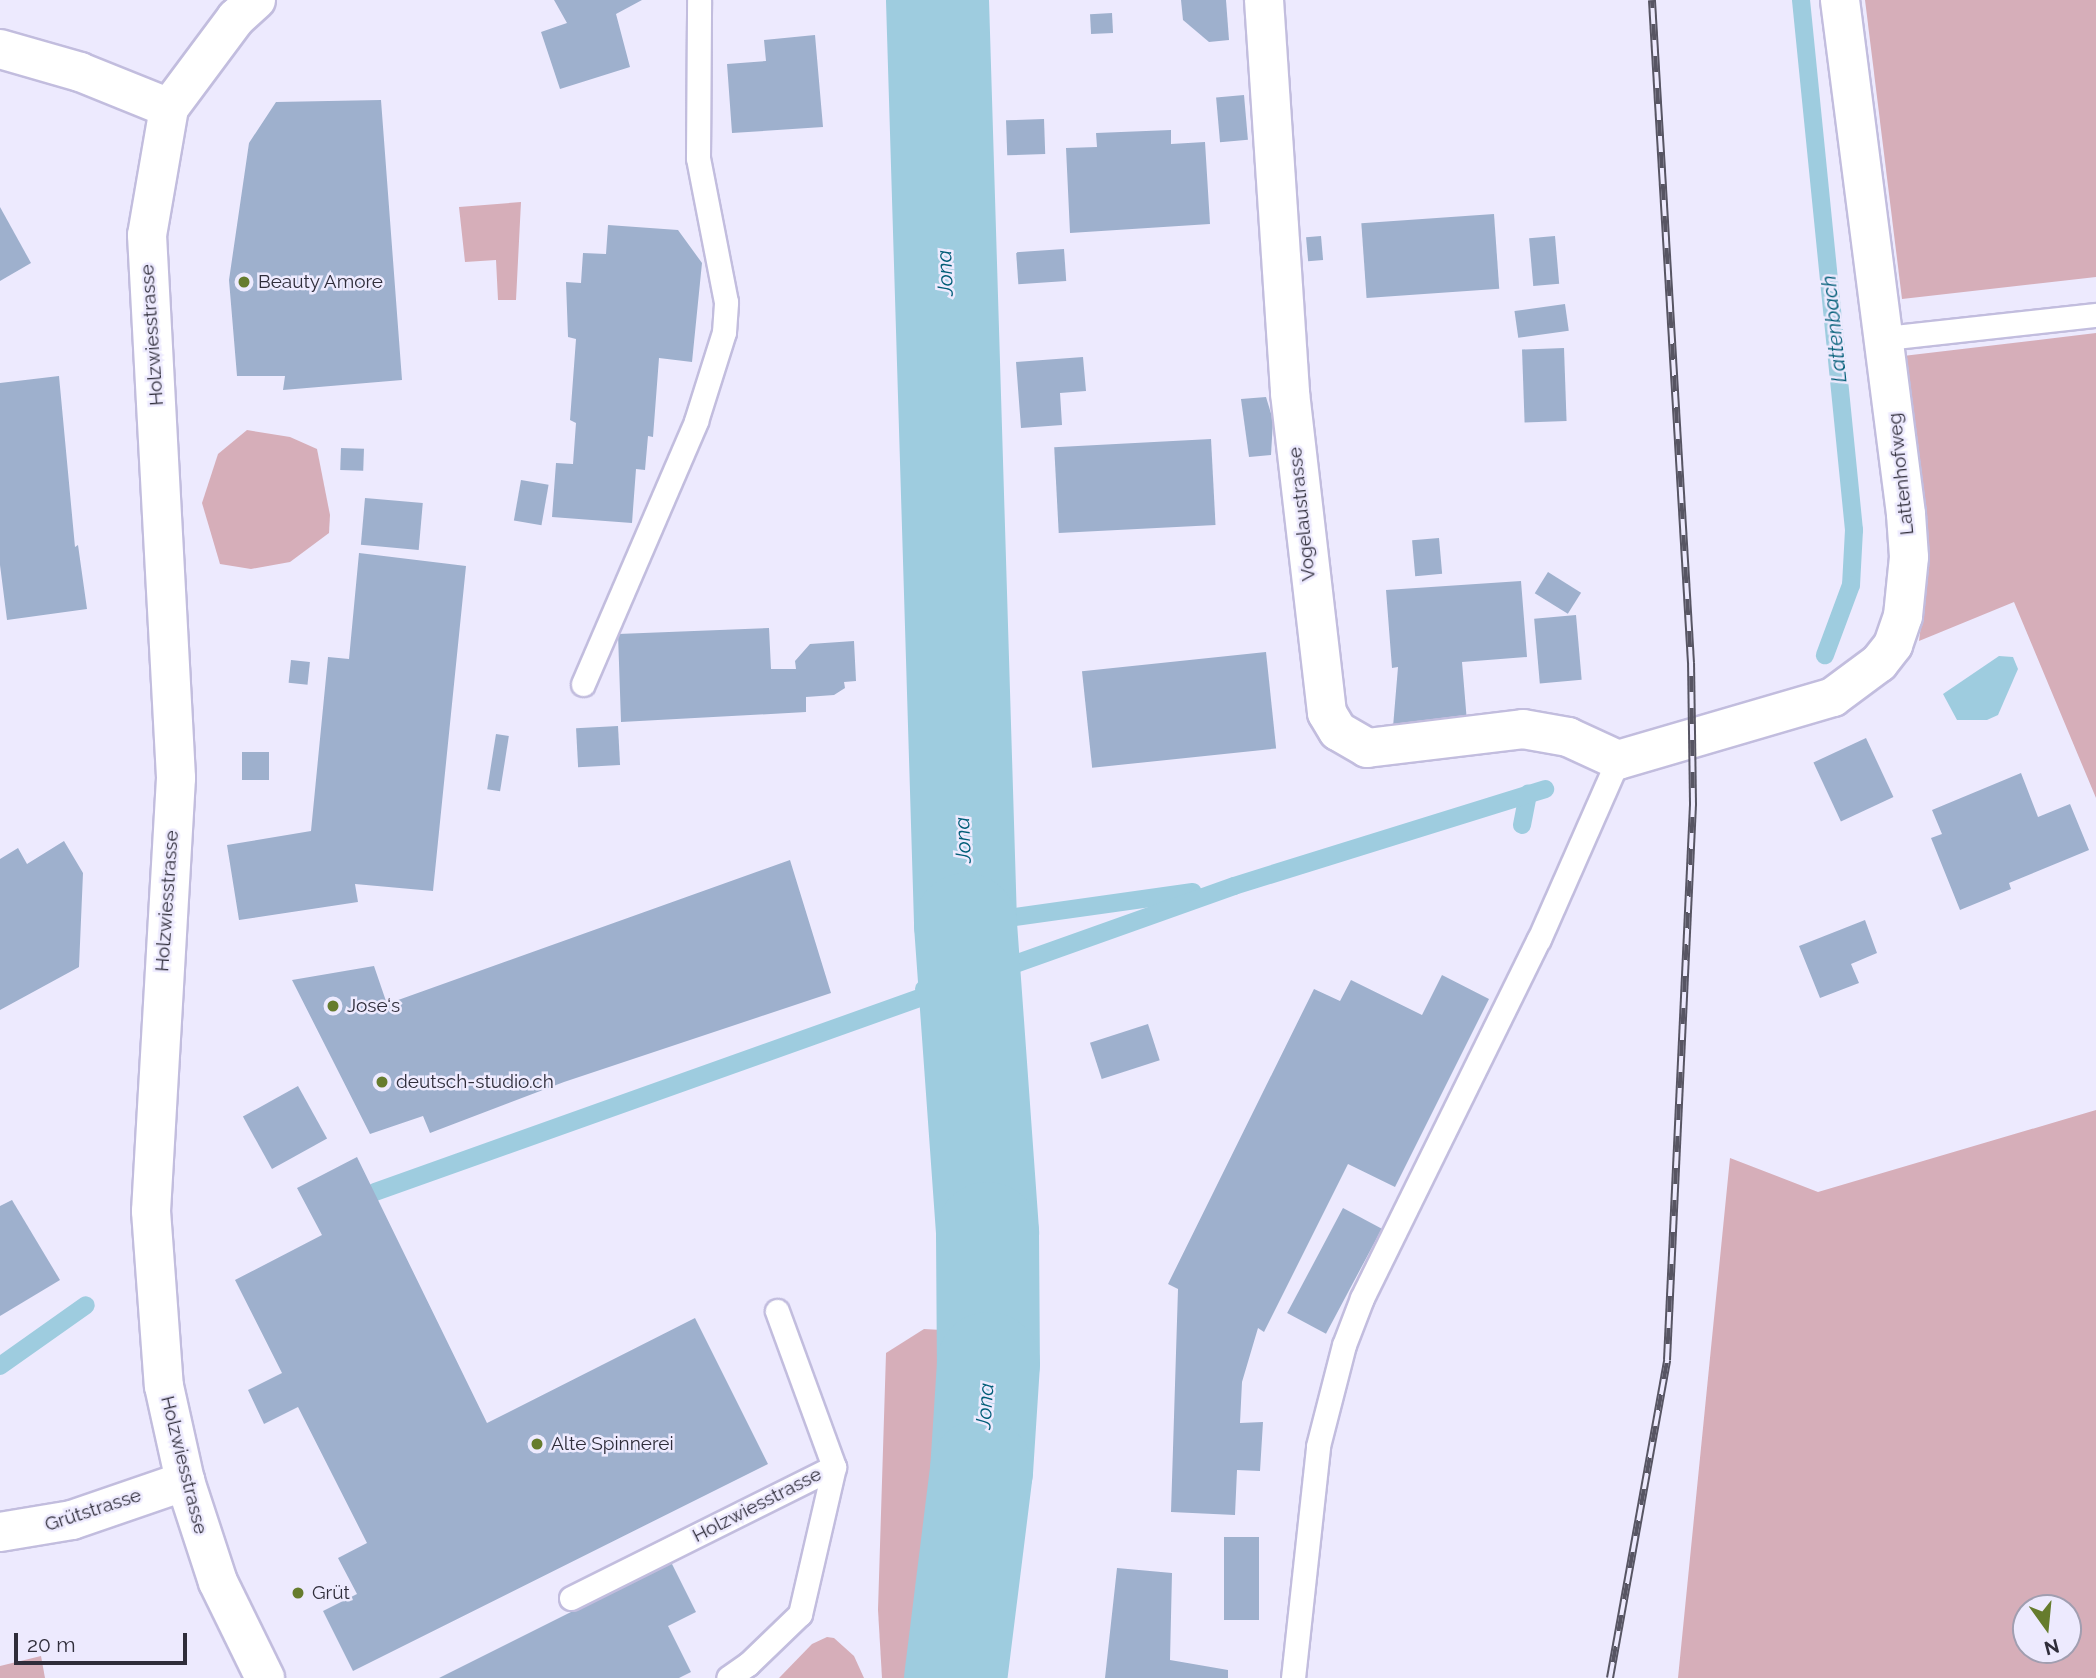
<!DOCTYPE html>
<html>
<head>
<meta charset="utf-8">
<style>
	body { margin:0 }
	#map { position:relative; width:2096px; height:1678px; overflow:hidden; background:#edeafe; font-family:Raleway,sans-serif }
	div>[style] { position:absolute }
	.green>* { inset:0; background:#d6aeb9 }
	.water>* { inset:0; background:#9eccdf }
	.stream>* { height:18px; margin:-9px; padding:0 9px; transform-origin:9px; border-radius:9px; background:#9eccdf }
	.river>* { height:103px; margin:-51.5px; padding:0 51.5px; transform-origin:51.5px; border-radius:51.5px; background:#9eccdf }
	.building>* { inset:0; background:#9eb0cd; transform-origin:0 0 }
	.roads { filter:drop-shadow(2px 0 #c2bdde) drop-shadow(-2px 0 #c2bdde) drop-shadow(0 2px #c2bdde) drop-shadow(0 -2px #c2bdde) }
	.service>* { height:23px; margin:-11.5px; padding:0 11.5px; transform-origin:11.5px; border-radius:11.5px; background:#fff }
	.minor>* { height:38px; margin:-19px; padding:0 19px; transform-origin:19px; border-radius:19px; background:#fff }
	.tertiary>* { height:38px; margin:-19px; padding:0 19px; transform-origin:19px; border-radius:19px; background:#fff }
	.rail>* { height:8px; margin-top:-4px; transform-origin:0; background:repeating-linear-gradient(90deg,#edeafe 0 16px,#575563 0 32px); box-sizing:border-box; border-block:2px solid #575563 }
	.dots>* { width:19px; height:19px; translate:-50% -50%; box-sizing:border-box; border:4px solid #edeafe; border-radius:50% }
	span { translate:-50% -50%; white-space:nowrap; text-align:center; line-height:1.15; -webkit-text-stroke:5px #edeafe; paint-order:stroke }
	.poi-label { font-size:19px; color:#2f2d3a }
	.left { translate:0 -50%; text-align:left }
	.street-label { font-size:19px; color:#2f2d3a }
	.water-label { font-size:21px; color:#005d77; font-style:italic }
	.north { position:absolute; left:2012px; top:1594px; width:70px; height:70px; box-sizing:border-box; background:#edeafe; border:2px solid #a19eb0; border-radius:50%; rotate:165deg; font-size:19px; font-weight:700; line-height:28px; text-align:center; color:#2f2d3a }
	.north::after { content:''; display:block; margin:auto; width:24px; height:32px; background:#667c2d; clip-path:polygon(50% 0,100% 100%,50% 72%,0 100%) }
	.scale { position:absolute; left:14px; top:1633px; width:173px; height:32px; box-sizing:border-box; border:4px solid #2f2d3a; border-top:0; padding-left:9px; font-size:21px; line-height:24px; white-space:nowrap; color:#2f2d3a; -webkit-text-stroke:5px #edeafe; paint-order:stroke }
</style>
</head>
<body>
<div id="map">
	<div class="green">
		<i style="clip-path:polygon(1865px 0,2096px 0,2096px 277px,1902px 299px)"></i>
		<i style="clip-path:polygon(521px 202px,516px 300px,498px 300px,496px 260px,465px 262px,459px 207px)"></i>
		<i style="clip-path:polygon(2096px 333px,2096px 798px,2014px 602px,1919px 641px,1930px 553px,1903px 356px)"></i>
		<i style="clip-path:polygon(247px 430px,290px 437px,317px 449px,330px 515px,329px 533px,290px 562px,251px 569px,220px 564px,202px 503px,218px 454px)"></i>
		<i style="clip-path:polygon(evenodd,2096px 1110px,2096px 1678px,1678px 1678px,1730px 1158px,1818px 1192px,2096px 1110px,2026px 1608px,2068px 1608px,2068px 1650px,2026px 1650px,2026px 1608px)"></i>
		<i style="clip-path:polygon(924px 1329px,942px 1330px,950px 1355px,949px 1432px,924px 1678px,882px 1678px,878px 1610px,886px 1353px)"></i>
		<i style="clip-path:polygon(827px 1637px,834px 1638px,854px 1656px,864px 1678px,779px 1678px,812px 1644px)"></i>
		<i style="clip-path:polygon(41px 1656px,45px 1678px,0 1678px,0 1666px)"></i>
	</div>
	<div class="water">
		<i style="clip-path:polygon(1999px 656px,2013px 657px,2018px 669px,1998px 715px,1987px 720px,1957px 720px,1943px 694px)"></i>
	</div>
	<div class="stream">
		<i style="left:1801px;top:0;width:533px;rotate:84.29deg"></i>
		<i style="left:1854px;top:530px;width:55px;rotate:93.1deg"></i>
		<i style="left:1851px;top:585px;width:75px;rotate:110.4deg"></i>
		<i style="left:1522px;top:825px;width:32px;rotate:-79deg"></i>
		<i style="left:965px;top:924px;width:230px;rotate:-8deg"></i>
		<i style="left:924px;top:989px;width:57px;rotate:-41.5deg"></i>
		<i style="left:375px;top:1192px;width:912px;rotate:-19.61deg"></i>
		<i style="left:1234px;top:886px;width:326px;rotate:-17.3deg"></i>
		<i style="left:0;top:1366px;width:105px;rotate:-35.3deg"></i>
	</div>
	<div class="river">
		<i style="left:937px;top:0;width:924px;rotate:88.26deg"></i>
		<i style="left:965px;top:924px;width:310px;rotate:85.9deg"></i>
		<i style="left:987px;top:1233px;width:130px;rotate:89.6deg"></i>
		<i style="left:988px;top:1363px;width:107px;rotate:93.7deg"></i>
		<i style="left:981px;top:1470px;width:210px;rotate:97.1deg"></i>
	</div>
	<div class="building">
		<i style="clip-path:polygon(554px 0,642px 0,616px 14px,630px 67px,560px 89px,541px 32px,567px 23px)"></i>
		<i style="clip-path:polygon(1181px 0,1226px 0,1229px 40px,1209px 42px,1183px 20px)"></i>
		<i style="left:1112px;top:13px;width:20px;height:22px;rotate:87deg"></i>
		<i style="clip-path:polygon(815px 35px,823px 127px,732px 133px,727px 64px,766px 61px,764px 40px)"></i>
		<i style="left:1244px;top:95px;width:45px;height:28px;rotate:85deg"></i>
		<i style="clip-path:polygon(381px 100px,402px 380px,283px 390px,285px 376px,237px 376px,229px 280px,249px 143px,276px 102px)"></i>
		<i style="left:1044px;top:119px;width:35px;height:38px;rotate:88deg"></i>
		<i style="clip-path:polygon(1171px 130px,1171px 144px,1205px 142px,1210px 224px,1070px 233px,1066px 148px,1097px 147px,1096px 133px)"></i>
		<i style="clip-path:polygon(0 207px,31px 263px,0 281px)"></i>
		<i style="left:1494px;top:214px;width:75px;height:133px;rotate:86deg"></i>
		<i style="clip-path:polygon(608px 225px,678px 230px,702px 263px,692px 362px,659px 358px,653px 437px,648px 436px,645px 470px,636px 469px,632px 523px,552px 517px,556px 463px,573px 464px,576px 423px,570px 420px,576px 339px,568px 337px,566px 282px,581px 283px,583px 253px,606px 254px)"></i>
		<i style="left:1321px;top:236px;width:24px;height:15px;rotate:85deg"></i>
		<i style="left:1555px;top:236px;width:48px;height:26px;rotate:85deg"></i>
		<i style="left:1064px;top:249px;width:32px;height:48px;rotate:86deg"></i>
		<i style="left:1565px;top:304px;width:27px;height:51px;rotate:82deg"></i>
		<i style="left:1564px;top:348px;width:73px;height:42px;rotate:88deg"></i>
		<i style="clip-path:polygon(1083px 357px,1086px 391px,1060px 393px,1062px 425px,1021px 428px,1016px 362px)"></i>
		<i style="clip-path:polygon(59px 376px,75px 547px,78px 545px,87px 609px,7px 620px,0 565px,0 383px)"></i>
		<i style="clip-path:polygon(1266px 397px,1273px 420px,1271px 455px,1249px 457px,1241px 399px)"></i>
		<i style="left:1211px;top:439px;width:86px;height:157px;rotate:87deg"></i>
		<i style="left:341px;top:448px;width:23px;height:22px;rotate:2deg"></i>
		<i style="left:521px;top:480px;width:28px;height:41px;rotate:10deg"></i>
		<i style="left:365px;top:498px;width:58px;height:47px;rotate:5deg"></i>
		<i style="left:1439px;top:538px;width:36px;height:27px;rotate:85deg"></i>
		<i style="clip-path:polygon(359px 553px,466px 566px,433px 891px,355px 884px,358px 902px,239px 920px,227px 845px,311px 831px,328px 657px,349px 659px)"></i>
		<i style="left:1548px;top:572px;width:39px;height:25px;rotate:32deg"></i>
		<i style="clip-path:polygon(1521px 581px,1527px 657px,1462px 662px,1467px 722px,1393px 727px,1398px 667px,1392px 668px,1386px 590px)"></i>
		<i style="left:1576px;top:615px;width:65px;height:42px;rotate:85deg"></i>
		<i style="clip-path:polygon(769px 628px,771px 669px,796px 669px,795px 661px,810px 644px,854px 641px,856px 681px,844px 682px,845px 688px,834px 695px,806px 697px,806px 712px,621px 722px,618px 634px)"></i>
		<i style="left:1266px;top:652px;width:97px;height:185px;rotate:84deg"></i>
		<i style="left:291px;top:660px;width:19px;height:23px;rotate:6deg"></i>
		<i style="left:618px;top:726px;width:39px;height:42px;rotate:87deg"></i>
		<i style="left:496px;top:734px;width:13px;height:56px;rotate:9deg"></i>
		<i style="left:1866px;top:738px;width:65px;height:58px;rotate:65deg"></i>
		<i style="left:269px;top:752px;width:28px;height:27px;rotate:90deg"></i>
		<i style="clip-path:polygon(2021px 773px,2038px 817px,2070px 804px,2089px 850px,2009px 883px,2011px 889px,1960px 910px,1931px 838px,1942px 834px,1932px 810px)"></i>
		<i style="clip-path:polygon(64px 841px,83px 873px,79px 967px,0 1010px,0 859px,18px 848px,27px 864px)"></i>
		<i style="clip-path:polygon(790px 860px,831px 993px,564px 1082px,430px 1133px,423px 1116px,370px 1134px,292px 980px,374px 966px,387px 1004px)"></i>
		<i style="clip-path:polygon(1865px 920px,1877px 953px,1851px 964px,1859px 983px,1820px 998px,1799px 946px)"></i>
		<i style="clip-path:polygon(1442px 975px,1489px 999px,1395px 1187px,1348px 1164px,1264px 1332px,1258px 1328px,1242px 1382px,1240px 1423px,1263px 1422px,1260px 1471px,1237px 1470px,1235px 1515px,1171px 1512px,1178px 1289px,1168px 1284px,1314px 989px,1340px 1001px,1351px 980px,1422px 1015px)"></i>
		<i style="left:1148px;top:1024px;width:38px;height:61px;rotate:72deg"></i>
		<i style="left:298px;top:1086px;width:60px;height:63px;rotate:61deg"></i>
		<i style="clip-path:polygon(357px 1157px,487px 1423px,695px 1318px,768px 1464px,353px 1671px,323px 1611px,357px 1594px,338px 1558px,367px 1543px,298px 1407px,264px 1424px,248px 1390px,282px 1373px,235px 1280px,322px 1235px,297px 1188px)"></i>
		<i style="clip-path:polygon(12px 1200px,60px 1280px,0 1316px,0 1206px)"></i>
		<i style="left:1343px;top:1208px;width:44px;height:119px;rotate:28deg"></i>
		<i style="left:1224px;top:1537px;width:35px;height:83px"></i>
		<i style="clip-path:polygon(671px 1562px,696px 1612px,668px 1626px,691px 1672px,679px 1678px,439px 1678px)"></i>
		<i style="clip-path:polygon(1117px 1568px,1172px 1573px,1170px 1660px,1228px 1670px,1228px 1678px,1105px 1678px)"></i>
	</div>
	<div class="roads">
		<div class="service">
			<i style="left:1886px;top:338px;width:211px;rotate:-6.3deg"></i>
			<i style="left:583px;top:684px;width:286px;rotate:-66.7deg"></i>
			<i style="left:696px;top:421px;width:93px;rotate:-72.5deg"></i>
			<i style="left:724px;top:332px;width:30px;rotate:-86deg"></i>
			<i style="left:726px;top:302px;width:147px;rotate:-101deg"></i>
			<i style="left:698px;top:158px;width:158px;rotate:-89.6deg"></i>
			<i style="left:777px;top:1311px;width:166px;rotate:69.9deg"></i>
			<i style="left:571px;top:1598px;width:294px;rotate:-26.5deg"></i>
			<i style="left:834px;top:1467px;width:151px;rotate:103deg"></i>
			<i style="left:800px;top:1614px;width:72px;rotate:136.1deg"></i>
			<i style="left:748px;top:1664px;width:24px;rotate:145deg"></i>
			<i style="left:1293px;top:1678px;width:233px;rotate:-83.8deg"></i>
			<i style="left:1318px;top:1446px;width:104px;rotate:-75.6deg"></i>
			<i style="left:1344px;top:1345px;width:50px;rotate:-69deg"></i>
			<i style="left:1362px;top:1298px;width:400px;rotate:-63.8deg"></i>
			<i style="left:1539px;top:939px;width:196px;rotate:-66.2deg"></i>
		</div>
		<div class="minor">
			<i style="left:1264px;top:0;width:394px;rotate:86.2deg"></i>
			<i style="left:1290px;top:393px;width:322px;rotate:83.4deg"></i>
			<i style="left:1327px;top:713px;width:21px;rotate:59deg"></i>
			<i style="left:1338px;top:731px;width:34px;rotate:30deg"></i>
			<i style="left:1367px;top:748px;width:157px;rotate:-6.9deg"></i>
			<i style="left:1523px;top:729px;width:46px;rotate:10.1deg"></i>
			<i style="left:1568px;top:737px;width:55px;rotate:24.7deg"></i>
			<i style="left:1618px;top:760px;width:224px;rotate:-16.3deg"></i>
			<i style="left:1833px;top:697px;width:57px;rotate:-36.5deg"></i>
			<i style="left:1879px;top:663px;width:23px;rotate:-52deg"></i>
			<i style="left:1893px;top:645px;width:31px;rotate:-71deg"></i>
			<i style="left:1903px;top:616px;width:59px;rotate:-84.2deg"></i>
			<i style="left:1909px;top:557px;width:43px;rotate:-94deg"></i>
			<i style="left:1906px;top:514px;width:518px;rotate:-97.32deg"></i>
			<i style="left:0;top:1532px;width:73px;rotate:-9.5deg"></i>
			<i style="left:72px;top:1520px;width:120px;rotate:-19deg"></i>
		</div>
		<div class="tertiary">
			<i style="left:256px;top:0;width:27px;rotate:138deg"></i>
			<i style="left:236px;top:18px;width:112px;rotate:126.7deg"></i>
			<i style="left:169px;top:108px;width:129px;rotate:99.8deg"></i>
			<i style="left:147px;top:235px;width:544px;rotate:86.94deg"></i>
			<i style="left:176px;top:778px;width:434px;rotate:93.3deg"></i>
			<i style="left:151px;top:1211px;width:175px;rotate:85.8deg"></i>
			<i style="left:164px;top:1386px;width:97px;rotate:77.5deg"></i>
			<i style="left:185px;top:1481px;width:106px;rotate:71.9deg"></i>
			<i style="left:218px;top:1582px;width:107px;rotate:63.9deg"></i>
			<i style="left:0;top:49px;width:83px;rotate:16deg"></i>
			<i style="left:80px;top:72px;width:96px;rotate:22deg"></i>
		</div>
	</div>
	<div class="rail">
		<i style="left:1610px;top:1678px;width:323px;rotate:-79.8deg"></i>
		<i style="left:1667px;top:1360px;width:557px;rotate:-87.32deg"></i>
		<i style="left:1693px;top:804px;width:141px;rotate:-90.8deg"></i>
		<i style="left:1691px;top:663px;width:664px;rotate:-93.37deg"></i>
	</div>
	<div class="dots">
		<i style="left:244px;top:282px;background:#667c2d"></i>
		<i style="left:333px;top:1006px;background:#667c2d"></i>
		<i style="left:382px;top:1082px;background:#667c2d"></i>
		<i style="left:537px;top:1444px;background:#667c2d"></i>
		<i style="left:298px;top:1593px;background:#667c2d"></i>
	</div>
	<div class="poi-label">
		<span class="left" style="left:258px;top:282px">Beauty Amore</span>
		<span class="left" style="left:347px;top:1006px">Jose‘s</span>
		<span class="left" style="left:396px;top:1082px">deutsch-studio.ch</span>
		<span class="left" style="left:551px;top:1444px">Alte Spinnerei</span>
		<span class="left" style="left:312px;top:1593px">Grüt</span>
	</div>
	<div class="street-label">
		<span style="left:152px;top:335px;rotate:-94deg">Holzwiesstrasse</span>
		<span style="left:1901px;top:474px;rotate:-96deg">Lattenhofweg</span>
		<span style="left:1302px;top:514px;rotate:-96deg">Vogelaustrasse</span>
		<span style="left:167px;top:901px;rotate:-86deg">Holzwiesstrasse</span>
		<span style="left:184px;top:1465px;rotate:76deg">Holzwiesstrasse</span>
		<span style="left:757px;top:1505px;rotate:-27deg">Holzwiesstrasse</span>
		<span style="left:93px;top:1510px;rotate:-18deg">Grütstrasse</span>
	</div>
	<div class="water-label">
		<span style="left:945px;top:273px;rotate:-92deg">Jona</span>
		<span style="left:1834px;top:329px;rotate:-96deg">Lattenbach</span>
		<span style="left:963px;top:840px;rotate:-92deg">Jona</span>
		<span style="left:985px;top:1406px;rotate:-86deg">Jona</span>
	</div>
	<div class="north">N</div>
	<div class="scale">20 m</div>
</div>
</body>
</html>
